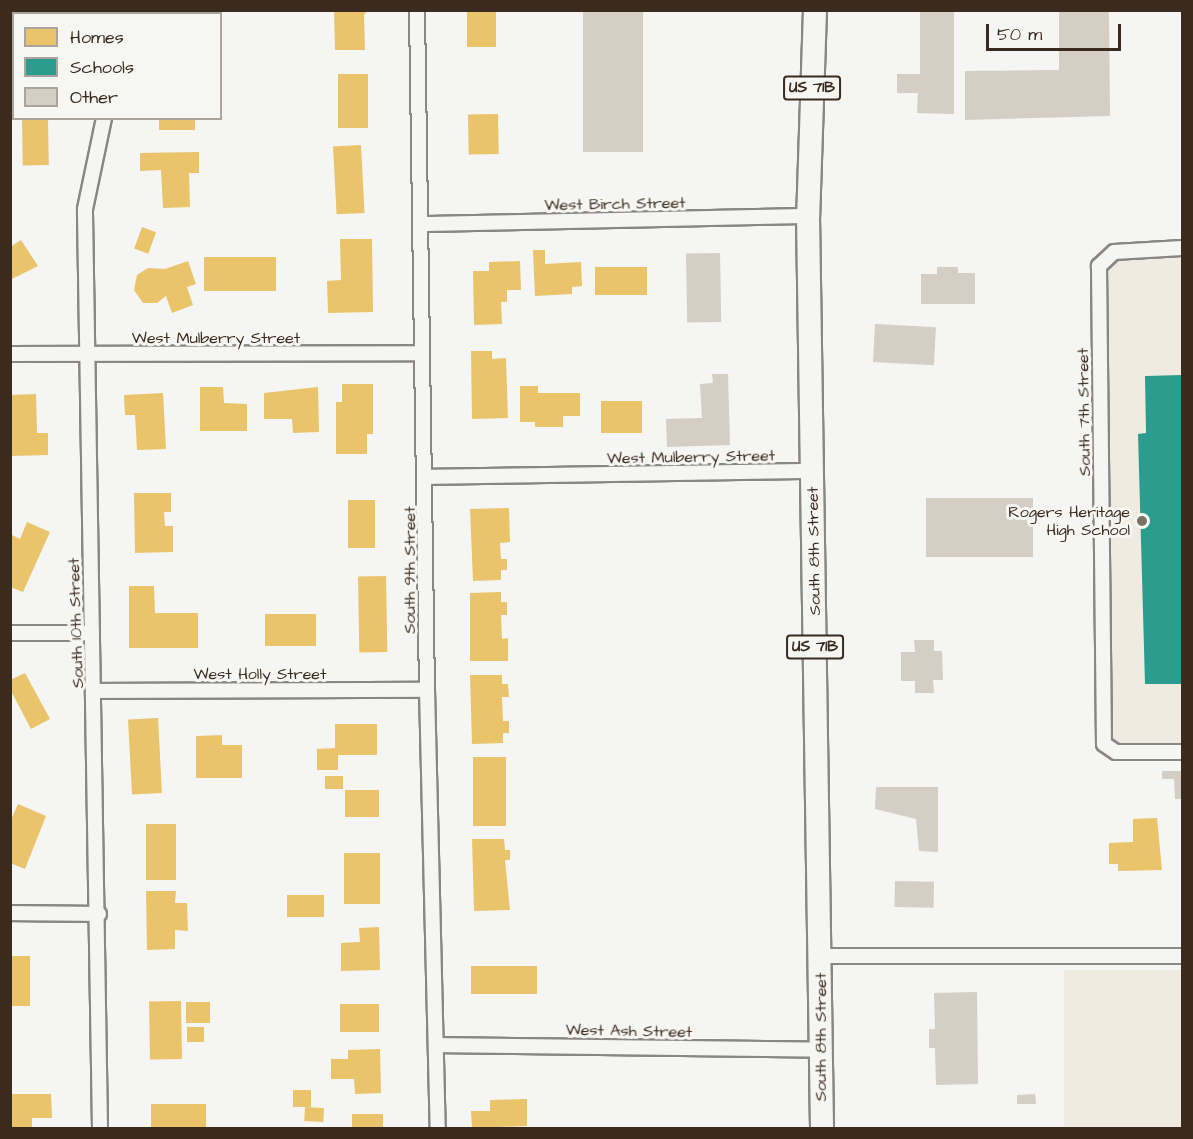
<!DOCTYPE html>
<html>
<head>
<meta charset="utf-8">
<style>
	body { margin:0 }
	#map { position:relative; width:1193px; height:1139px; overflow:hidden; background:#f5f5f3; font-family:"Architects Daughter",sans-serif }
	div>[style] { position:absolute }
	.built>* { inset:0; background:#f0ebe0; transform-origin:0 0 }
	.homes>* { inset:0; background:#e9c46a; transform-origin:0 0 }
	.schools>* { inset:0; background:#2a9d8f }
	.building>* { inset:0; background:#d4cec4; transform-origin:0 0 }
	.roads { filter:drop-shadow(2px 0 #8a8683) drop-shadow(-2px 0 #8a8683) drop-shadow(0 2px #8a8683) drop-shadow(0 -2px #8a8683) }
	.street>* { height:14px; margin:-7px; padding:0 7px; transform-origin:7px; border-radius:7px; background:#f5f5f3 }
	.primary>* { height:22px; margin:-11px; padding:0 11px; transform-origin:11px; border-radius:11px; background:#f5f5f3 }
	.dots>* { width:16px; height:16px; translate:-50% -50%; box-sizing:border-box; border:3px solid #f6f6f2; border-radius:50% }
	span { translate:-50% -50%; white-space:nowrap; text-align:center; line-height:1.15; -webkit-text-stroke:6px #f6f6f2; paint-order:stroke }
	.shield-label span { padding:2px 4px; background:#f6f6f2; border:2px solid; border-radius:4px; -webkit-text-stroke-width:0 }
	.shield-label { font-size:15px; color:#3b2a1e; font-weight:700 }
	.street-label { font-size:16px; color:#3b2a1e }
	.poi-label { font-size:16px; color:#3b2a1e }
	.right { translate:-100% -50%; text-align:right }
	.frame { position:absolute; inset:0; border:12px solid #3b2a1e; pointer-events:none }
	.legend { position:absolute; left:12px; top:12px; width:210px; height:108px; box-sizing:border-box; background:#f6f6f2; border:2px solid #aba49d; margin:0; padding:8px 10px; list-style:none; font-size:18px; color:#3b2a1e }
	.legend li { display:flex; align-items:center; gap:12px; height:30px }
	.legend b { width:30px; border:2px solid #aba49d }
	.scale { position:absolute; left:986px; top:24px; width:135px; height:27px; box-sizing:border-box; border:3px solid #3b2a1e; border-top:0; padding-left:8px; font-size:18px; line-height:21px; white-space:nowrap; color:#3b2a1e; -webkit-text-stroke:4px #f6f6f2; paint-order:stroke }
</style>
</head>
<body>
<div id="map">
	<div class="built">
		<i style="left:1182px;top:256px;width:490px;height:84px;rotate:90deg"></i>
		<i style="left:1064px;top:970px;width:118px;height:158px"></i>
	</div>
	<div class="homes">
		<i style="clip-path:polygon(334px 10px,368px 10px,364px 15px,365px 50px,335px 50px)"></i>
		<i style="left:467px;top:10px;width:29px;height:37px"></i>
		<i style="left:10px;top:16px;width:4px;height:46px"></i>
		<i style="left:338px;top:74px;width:30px;height:54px"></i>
		<i style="left:498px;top:114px;width:40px;height:30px;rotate:89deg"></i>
		<i style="left:159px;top:118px;width:36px;height:12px"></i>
		<i style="left:48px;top:119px;width:46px;height:26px;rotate:89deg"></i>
		<i style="left:361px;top:145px;width:68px;height:28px;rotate:87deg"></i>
		<i style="clip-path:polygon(199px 152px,199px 173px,189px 173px,190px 207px,163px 208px,161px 170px,140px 171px,140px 153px)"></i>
		<i style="left:142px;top:227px;width:15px;height:23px;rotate:20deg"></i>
		<i style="clip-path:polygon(340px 239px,372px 239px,373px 312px,328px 313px,327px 281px,341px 280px)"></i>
		<i style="clip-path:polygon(21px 240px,38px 266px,10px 280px,10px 247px)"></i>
		<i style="clip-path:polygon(533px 250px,545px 250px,545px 264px,581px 262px,582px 286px,572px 287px,572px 294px,535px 296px)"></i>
		<i style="left:276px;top:257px;width:34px;height:72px;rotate:90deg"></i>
		<i style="clip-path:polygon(188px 261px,196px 284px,187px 287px,193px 305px,172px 313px,166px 296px,157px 303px,143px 303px,134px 290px,137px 275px,148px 268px,165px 269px)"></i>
		<i style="clip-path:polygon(520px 261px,521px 290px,507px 290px,507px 302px,501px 302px,502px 324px,474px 325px,473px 271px,489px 271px,489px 262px)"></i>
		<i style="left:595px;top:267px;width:52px;height:28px"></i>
		<i style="clip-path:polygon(471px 351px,492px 351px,492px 359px,506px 358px,508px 418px,472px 419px)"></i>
		<i style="clip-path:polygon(342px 384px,373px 384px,373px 434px,367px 434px,367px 454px,336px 454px,336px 402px,342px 402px)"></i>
		<i style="clip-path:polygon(520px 386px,538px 386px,538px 393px,580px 393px,580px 416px,563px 416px,563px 427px,535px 427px,535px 422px,520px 422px)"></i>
		<i style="clip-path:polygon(200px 387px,223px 387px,224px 403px,247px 404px,247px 431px,200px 431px)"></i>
		<i style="clip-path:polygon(318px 387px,319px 432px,293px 433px,292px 419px,264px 419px,264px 393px)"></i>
		<i style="clip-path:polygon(163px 393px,166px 449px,137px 450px,135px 415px,125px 415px,124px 395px)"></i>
		<i style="clip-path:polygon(36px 394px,37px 433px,48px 433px,48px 455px,10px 456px,10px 395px)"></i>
		<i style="left:601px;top:401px;width:41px;height:32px"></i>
		<i style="clip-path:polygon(134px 493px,171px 493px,171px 512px,164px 512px,165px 526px,173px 526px,173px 552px,135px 553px)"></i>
		<i style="left:375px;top:500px;width:48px;height:27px;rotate:90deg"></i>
		<i style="clip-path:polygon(509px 508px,510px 542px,500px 543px,501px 559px,507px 559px,507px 570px,501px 570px,501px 580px,473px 581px,470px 509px)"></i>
		<i style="clip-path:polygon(27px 522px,50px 532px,23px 592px,10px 587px,10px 534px,20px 539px)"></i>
		<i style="left:386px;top:576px;width:76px;height:28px;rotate:89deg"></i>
		<i style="clip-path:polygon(129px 586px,154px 586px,155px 613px,198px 613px,198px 648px,129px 648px)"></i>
		<i style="clip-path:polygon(501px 592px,501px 602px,507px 602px,507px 615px,501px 615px,502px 639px,508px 638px,508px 661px,470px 661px,470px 593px)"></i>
		<i style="left:265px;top:614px;width:51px;height:32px"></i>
		<i style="clip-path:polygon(25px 673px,50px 719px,31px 729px,10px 689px,10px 680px)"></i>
		<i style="clip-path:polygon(470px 675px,502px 675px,502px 684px,508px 684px,509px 697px,502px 697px,503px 721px,509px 721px,509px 733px,503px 733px,503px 743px,472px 744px)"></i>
		<i style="left:158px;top:718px;width:75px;height:30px;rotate:87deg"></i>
		<i style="clip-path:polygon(335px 724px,377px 724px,377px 755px,338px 755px,338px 770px,317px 770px,317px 749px,335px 748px)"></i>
		<i style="clip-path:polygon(222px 735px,222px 745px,242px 745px,242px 778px,196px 778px,196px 736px)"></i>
		<i style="left:473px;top:757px;width:33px;height:69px"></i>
		<i style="left:325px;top:776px;width:18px;height:13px"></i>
		<i style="left:345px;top:790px;width:34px;height:27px"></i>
		<i style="clip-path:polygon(18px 804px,46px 816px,25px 869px,10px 863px,10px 822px)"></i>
		<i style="clip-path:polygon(1157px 818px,1162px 870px,1118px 871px,1118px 864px,1109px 864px,1109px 843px,1133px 842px,1133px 819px)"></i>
		<i style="left:146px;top:824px;width:30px;height:56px"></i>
		<i style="clip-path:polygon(472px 839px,504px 839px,505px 850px,510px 850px,510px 860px,505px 860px,510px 910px,474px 911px)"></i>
		<i style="left:344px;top:853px;width:36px;height:51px"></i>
		<i style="clip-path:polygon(146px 891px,176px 891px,175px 903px,187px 903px,188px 931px,175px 930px,175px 949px,147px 950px)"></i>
		<i style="left:287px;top:895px;width:37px;height:22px"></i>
		<i style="clip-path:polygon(379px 927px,380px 970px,341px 971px,341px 943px,360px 942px,359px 928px)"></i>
		<i style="left:10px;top:956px;width:20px;height:50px"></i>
		<i style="left:537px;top:966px;width:28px;height:66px;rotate:90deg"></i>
		<i style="left:181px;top:1001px;width:58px;height:32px;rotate:89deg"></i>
		<i style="left:186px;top:1002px;width:24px;height:21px"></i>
		<i style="left:379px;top:1004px;width:28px;height:39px;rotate:90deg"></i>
		<i style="left:187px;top:1027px;width:17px;height:15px"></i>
		<i style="clip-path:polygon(380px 1049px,381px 1093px,355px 1094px,354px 1079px,331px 1079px,331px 1059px,348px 1059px,348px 1050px)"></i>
		<i style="left:311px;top:1090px;width:17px;height:18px;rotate:90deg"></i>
		<i style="clip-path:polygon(10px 1094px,51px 1094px,52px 1118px,32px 1118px,32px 1128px,10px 1128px)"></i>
		<i style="clip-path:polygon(527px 1099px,527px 1126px,472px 1128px,471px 1111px,490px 1111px,490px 1100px)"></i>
		<i style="left:151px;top:1104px;width:55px;height:24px"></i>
		<i style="left:305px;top:1107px;width:19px;height:14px;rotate:3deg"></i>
		<i style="left:352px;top:1114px;width:31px;height:14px"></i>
	</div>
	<div class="schools">
		<i style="clip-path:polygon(1182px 375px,1182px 684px,1145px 684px,1138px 434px,1146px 433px,1145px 376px)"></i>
	</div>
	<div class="building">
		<i style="left:583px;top:10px;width:60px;height:142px"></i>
		<i style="clip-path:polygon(920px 10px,954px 10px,954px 114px,917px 113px,918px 93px,897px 93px,897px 74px,920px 74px)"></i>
		<i style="clip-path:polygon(1059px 10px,1109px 10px,1110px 116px,965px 120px,965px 71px,1059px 70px)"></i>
		<i style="left:720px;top:253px;width:69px;height:34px;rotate:89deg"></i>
		<i style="clip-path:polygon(937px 267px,958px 267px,958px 273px,975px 273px,975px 304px,921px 304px,921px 274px,937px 274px)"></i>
		<i style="left:875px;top:324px;width:61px;height:38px;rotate:3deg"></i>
		<i style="clip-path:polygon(712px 374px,728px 374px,730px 445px,667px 447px,666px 419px,702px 418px,700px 384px,713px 383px)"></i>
		<i style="left:1033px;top:498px;width:59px;height:107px;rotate:90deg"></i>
		<i style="clip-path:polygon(914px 640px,934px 640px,934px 651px,942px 651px,943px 680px,933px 680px,934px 693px,915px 693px,915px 681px,901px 681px,901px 652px,915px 652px)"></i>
		<i style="clip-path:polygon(1162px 771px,1182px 771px,1182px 799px,1175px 799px,1174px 779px,1162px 779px)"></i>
		<i style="clip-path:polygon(876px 787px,938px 787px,938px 852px,919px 851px,916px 819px,875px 809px)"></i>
		<i style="left:895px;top:881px;width:39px;height:26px;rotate:1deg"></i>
		<i style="clip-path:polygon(977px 992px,978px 1084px,936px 1085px,935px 1048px,929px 1048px,929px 1029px,935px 1029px,934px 993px)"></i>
		<i style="clip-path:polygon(1035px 1094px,1036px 1104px,1017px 1104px,1017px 1095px)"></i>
	</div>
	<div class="roads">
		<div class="street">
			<i style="left:417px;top:10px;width:680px;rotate:89.16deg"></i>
			<i style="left:427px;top:690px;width:438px;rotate:88.6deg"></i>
			<i style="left:113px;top:14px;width:4px;rotate:-90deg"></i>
			<i style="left:10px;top:81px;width:4px"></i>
			<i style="left:423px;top:224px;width:385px;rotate:-1.2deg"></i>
			<i style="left:1182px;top:248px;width:68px;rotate:176.6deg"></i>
			<i style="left:1114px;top:252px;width:21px;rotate:137deg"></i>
			<i style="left:1099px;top:266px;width:478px;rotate:89.4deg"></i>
			<i style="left:1104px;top:744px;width:14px;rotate:34deg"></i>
			<i style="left:1116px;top:752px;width:66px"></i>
			<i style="left:10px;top:354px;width:412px;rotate:-0.1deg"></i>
			<i style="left:427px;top:477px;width:385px;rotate:-0.9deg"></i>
			<i style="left:10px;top:633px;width:82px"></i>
			<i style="left:94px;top:691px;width:333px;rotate:-0.2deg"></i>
			<i style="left:10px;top:913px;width:89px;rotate:0.6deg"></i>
			<i style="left:821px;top:956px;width:361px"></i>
			<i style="left:438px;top:1045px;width:383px;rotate:0.7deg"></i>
			<i style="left:100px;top:1128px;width:919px;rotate:-90.94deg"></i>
			<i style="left:85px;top:209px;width:93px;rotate:-78.2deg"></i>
		</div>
		<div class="primary">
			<i style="left:815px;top:10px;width:206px;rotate:91.9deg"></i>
			<i style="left:808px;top:216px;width:912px;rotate:89.12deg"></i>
		</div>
	</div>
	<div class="dots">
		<i style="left:1142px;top:521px;background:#7c7169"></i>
	</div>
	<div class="shield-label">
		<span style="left:812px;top:88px">US 71B</span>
		<span style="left:815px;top:647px">US 71B</span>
	</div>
	<div class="street-label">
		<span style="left:615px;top:204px;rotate:-1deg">West Birch Street</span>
		<span style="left:216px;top:338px">West Mulberry Street</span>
		<span style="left:1084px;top:412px;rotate:-91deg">South 7th Street</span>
		<span style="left:691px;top:457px;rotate:-1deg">West Mulberry Street</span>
		<span style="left:814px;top:551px;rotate:-91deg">South 8th Street</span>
		<span style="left:410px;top:570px;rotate:-90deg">South 9th Street</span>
		<span style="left:76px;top:623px;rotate:-92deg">South 10th Street</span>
		<span style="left:260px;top:674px">West Holly Street</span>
		<span style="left:629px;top:1031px;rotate:1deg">West Ash Street</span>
		<span style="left:821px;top:1037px;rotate:-90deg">South 8th Street</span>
	</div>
	<div class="poi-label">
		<span class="right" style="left:1130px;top:521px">Rogers Heritage<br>High School</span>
	</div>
	<div class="frame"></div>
	<ul class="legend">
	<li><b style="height:16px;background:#e9c46a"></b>Homes</li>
	<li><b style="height:16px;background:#2a9d8f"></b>Schools</li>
	<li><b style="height:16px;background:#d4cec4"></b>Other</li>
	</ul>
	<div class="scale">50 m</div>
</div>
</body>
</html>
